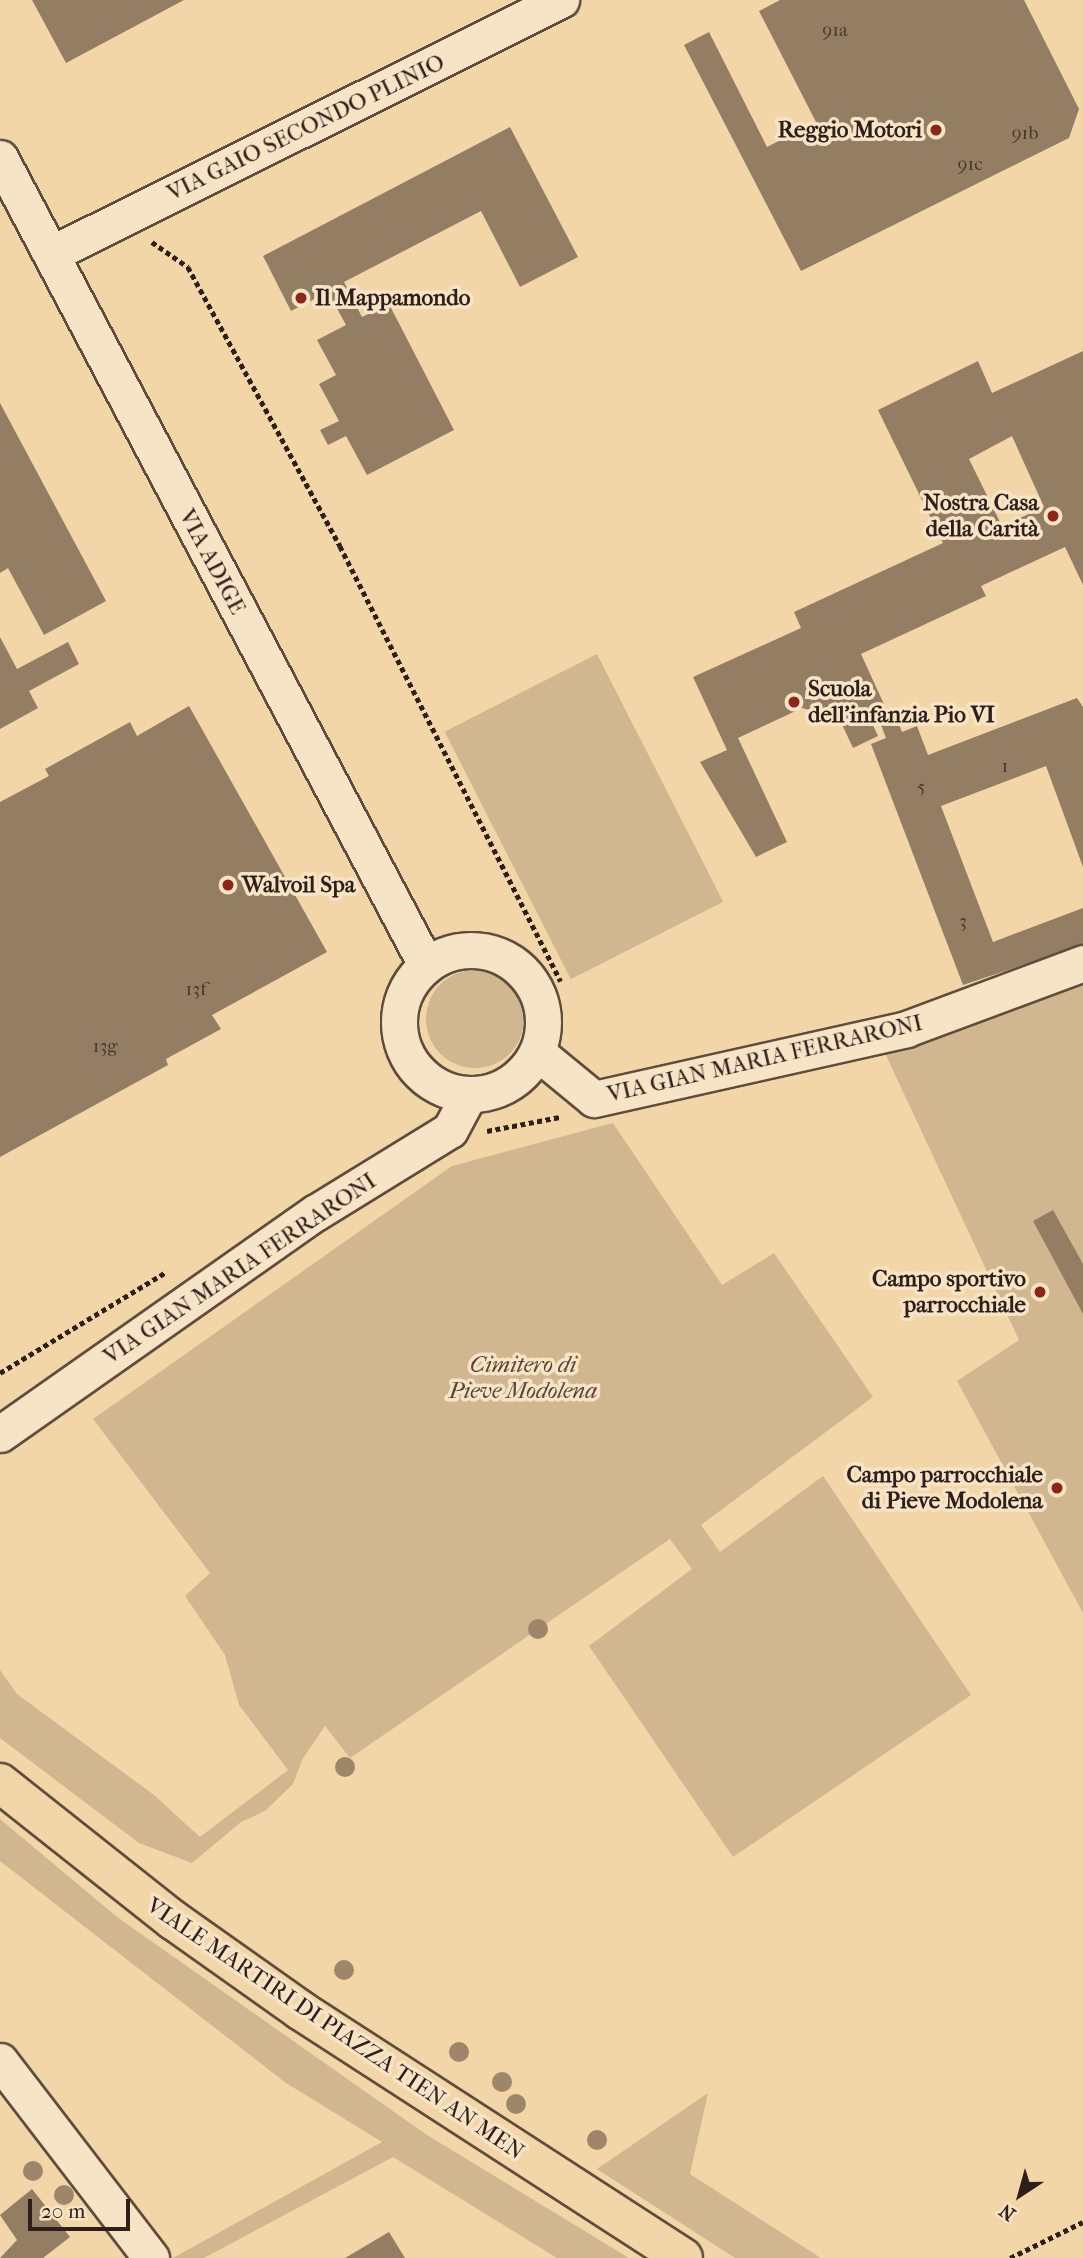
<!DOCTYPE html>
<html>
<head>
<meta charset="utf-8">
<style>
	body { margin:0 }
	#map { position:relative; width:1083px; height:2258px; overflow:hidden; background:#f3d6a7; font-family:"IM FELL French Canon",serif }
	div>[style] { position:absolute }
	.green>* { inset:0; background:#d1b78f; transform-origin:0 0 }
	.round { border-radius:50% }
	.building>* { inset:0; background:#947e63 }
	.path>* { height:4.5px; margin-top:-2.25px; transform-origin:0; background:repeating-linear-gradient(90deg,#2d1f1a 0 5px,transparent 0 8.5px) }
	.roads { filter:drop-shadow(2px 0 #5e4d3d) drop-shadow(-2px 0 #5e4d3d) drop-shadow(0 2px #5e4d3d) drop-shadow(0 -2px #5e4d3d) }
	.minor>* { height:35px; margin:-17.5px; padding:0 17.5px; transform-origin:17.5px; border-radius:17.5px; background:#f7e4c6 }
	.minor>.ring { margin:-17.5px; padding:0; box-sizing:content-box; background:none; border:35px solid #f7e4c6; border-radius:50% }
	.major>* { height:38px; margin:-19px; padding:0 19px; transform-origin:19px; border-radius:19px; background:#f3d6a7 }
	.trees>* { width:20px; height:20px; margin:-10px; border-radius:50%; background:#9d8669 }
	.dots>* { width:19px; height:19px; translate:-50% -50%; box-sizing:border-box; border:4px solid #f7e4c6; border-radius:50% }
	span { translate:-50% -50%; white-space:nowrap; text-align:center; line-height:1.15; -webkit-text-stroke:7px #f7e4c6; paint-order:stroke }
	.number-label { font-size:19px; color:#47372c }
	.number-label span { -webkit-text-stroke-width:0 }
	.street-label { font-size:23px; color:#2d1f1a }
	.poi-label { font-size:23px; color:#2d1f1a; font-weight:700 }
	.right { translate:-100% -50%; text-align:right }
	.left { translate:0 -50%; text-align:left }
	.park-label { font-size:23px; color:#564537; font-style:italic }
	.north { position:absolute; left:985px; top:2160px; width:70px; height:70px; -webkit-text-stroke:5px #f7e4c6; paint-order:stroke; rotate:216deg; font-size:19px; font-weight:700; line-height:28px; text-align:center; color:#2d1f1a }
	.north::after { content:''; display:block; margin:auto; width:24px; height:32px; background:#2d1f1a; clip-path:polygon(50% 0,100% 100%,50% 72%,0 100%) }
	.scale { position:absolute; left:28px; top:2199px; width:102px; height:32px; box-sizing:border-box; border:4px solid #2d1f1a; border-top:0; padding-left:9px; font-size:21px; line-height:24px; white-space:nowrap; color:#2d1f1a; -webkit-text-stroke:5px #f7e4c6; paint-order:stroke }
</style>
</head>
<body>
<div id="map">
	<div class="green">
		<i style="left:597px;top:654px;width:278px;height:171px;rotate:63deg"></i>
		<i style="clip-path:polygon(1083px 963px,1083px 1613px,957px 1381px,1019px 1340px,877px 1036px)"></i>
		<i class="round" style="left:426px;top:970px;width:98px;height:98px"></i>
		<i style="clip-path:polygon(613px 1123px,722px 1285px,774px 1253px,873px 1397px,701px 1525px,720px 1552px,823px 1476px,971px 1695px,733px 1857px,589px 1646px,692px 1569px,670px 1539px,350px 1758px,325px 1726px,302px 1760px,293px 1784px,265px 1811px,241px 1822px,192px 1863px,139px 1843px,0 1738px,0 1670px,17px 1694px,154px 1795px,200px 1837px,288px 1770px,239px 1705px,225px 1655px,185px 1596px,210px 1573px,93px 1419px,452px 1166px)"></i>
		<i style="clip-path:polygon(0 1819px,117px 1917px,427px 2135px,629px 2258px,557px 2258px,393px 2157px,204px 2258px,173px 2258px,382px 2142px,286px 2083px,0 1861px)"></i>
		<i style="clip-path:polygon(708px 2093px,690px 2174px,821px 2258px,735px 2258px,597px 2169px)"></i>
	</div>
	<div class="building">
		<i style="clip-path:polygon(32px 0,184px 0,66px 63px)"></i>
		<i style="clip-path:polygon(780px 0,1024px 0,1079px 109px,1069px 138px,801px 271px,684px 45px,709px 32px,767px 147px,816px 122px,759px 11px)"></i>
		<i style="clip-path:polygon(510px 127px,578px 257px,520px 287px,481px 211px,344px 282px,362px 317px,389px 304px,454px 430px,367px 475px,346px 436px,328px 445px,320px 430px,339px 421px,319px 384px,336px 375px,317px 340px,346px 325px,328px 292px,291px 311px,263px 256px)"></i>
		<i style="clip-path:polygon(evenodd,1083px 351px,1083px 585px,1065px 547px,981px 586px,986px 596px,861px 654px,888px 713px,871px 721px,878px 736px,853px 748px,839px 718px,802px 708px,738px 738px,787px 842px,756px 857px,700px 762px,727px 750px,693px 677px,801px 628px,794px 612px,943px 543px,878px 410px,978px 361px,992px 393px,1083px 351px,1012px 436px,1044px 507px,1002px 526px,969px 459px,1012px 436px)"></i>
		<i style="clip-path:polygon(0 403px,106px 601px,44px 635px,8px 568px,0 573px)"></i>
		<i style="clip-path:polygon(0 637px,17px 669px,68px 642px,79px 664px,29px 691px,38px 708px,0 729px)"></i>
		<i style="clip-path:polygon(1077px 698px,1083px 707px,1083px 867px,1046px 766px,941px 806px,993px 942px,1083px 908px,1083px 945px,963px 985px,871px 744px,886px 738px,881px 725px,897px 719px,902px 732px,917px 726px,928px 755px)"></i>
		<i style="clip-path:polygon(189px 706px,327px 952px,212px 1015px,221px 1029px,166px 1059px,168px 1065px,0 1157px,0 802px,49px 776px,45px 769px,130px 722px,137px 736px)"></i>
		<i style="clip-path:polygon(1053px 1210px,1083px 1264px,1083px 1314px,1033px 1221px)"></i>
		<i style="clip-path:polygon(32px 2189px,70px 2237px,43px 2258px,0 2258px,17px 2240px,0 2215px)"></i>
		<i style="clip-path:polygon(389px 2232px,405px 2258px,345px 2258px)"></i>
	</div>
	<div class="path">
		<i style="left:152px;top:242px;width:44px;rotate:34.8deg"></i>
		<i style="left:188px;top:267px;width:318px;rotate:61.4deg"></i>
		<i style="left:340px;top:546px;width:488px;rotate:63.1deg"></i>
		<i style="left:487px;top:1131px;width:74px;rotate:-10.9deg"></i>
		<i style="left:0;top:1373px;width:194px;rotate:-31.3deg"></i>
		<i style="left:1010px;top:2258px;width:81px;rotate:-26.3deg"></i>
	</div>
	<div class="roads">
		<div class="minor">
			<i style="left:0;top:158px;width:913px;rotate:62.17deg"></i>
			<i style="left:51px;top:254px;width:570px;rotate:-26.48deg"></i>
			<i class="ring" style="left:399px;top:950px;width:109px;height:109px"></i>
			<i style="left:538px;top:1053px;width:72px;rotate:39.4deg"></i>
			<i style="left:594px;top:1099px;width:320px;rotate:-12.6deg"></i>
			<i style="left:906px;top:1029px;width:189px;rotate:-20.4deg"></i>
			<i style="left:0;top:1434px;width:385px;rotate:-35.1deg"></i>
			<i style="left:315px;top:1213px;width:158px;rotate:-31.6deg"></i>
			<i style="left:450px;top:1130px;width:40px;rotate:-62deg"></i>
			<i style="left:0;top:2061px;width:248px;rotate:52.5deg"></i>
		</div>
		<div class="major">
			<i style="left:0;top:1783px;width:221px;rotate:38.4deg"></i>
			<i style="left:173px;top:1920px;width:156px;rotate:35.3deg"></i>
			<i style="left:300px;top:2010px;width:456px;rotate:32.9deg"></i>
		</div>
	</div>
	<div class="trees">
		<i style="left:538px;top:1629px"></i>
		<i style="left:345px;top:1767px"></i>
		<i style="left:344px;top:1970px"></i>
		<i style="left:459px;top:2052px"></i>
		<i style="left:502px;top:2082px"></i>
		<i style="left:516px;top:2104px"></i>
		<i style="left:597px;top:2140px"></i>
		<i style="left:33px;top:2171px"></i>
		<i style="left:64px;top:2195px"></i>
	</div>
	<div class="dots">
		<i style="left:936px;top:130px;background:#8f2418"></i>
		<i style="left:301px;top:298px;background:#8f2418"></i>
		<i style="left:1053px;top:516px;background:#8f2418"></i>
		<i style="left:794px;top:702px;background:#8f2418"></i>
		<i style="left:228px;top:885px;background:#8f2418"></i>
		<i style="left:1040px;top:1292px;background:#8f2418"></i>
		<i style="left:1057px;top:1488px;background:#8f2418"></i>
	</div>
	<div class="number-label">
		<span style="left:835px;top:31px">91a</span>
		<span style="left:1025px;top:134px">91b</span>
		<span style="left:970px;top:165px">91c</span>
		<span style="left:1005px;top:767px">1</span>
		<span style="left:921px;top:788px">5</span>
		<span style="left:963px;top:922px">3</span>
		<span style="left:196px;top:990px">13f</span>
		<span style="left:105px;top:1047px">13g</span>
	</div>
	<div class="street-label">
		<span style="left:306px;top:128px;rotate:-26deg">VIA GAIO SECONDO PLINIO</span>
		<span style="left:212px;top:562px;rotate:62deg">VIA ADIGE</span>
		<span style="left:765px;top:1059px;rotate:-13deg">VIA GIAN MARIA FERRARONI</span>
		<span style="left:240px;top:1269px;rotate:-34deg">VIA GIAN MARIA FERRARONI</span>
		<span style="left:335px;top:2029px;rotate:34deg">VIALE MARTIRI DI PIAZZA TIEN AN MEN</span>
	</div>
	<div class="poi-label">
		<span class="right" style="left:922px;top:130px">Reggio Motori</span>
		<span class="left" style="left:315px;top:298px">Il Mappamondo</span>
		<span class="right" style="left:1039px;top:516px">Nostra Casa<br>della Carità</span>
		<span class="left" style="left:808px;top:702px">Scuola<br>dell'infanzia Pio VI</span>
		<span class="left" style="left:242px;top:885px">Walvoil Spa</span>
		<span class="right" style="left:1026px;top:1292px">Campo sportivo<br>parrocchiale</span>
		<span class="right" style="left:1043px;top:1488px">Campo parrocchiale<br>di Pieve Modolena</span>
	</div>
	<div class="park-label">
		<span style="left:523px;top:1378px">Cimitero di<br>Pieve Modolena</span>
	</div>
	<div class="north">N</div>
	<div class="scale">20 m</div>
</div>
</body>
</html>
